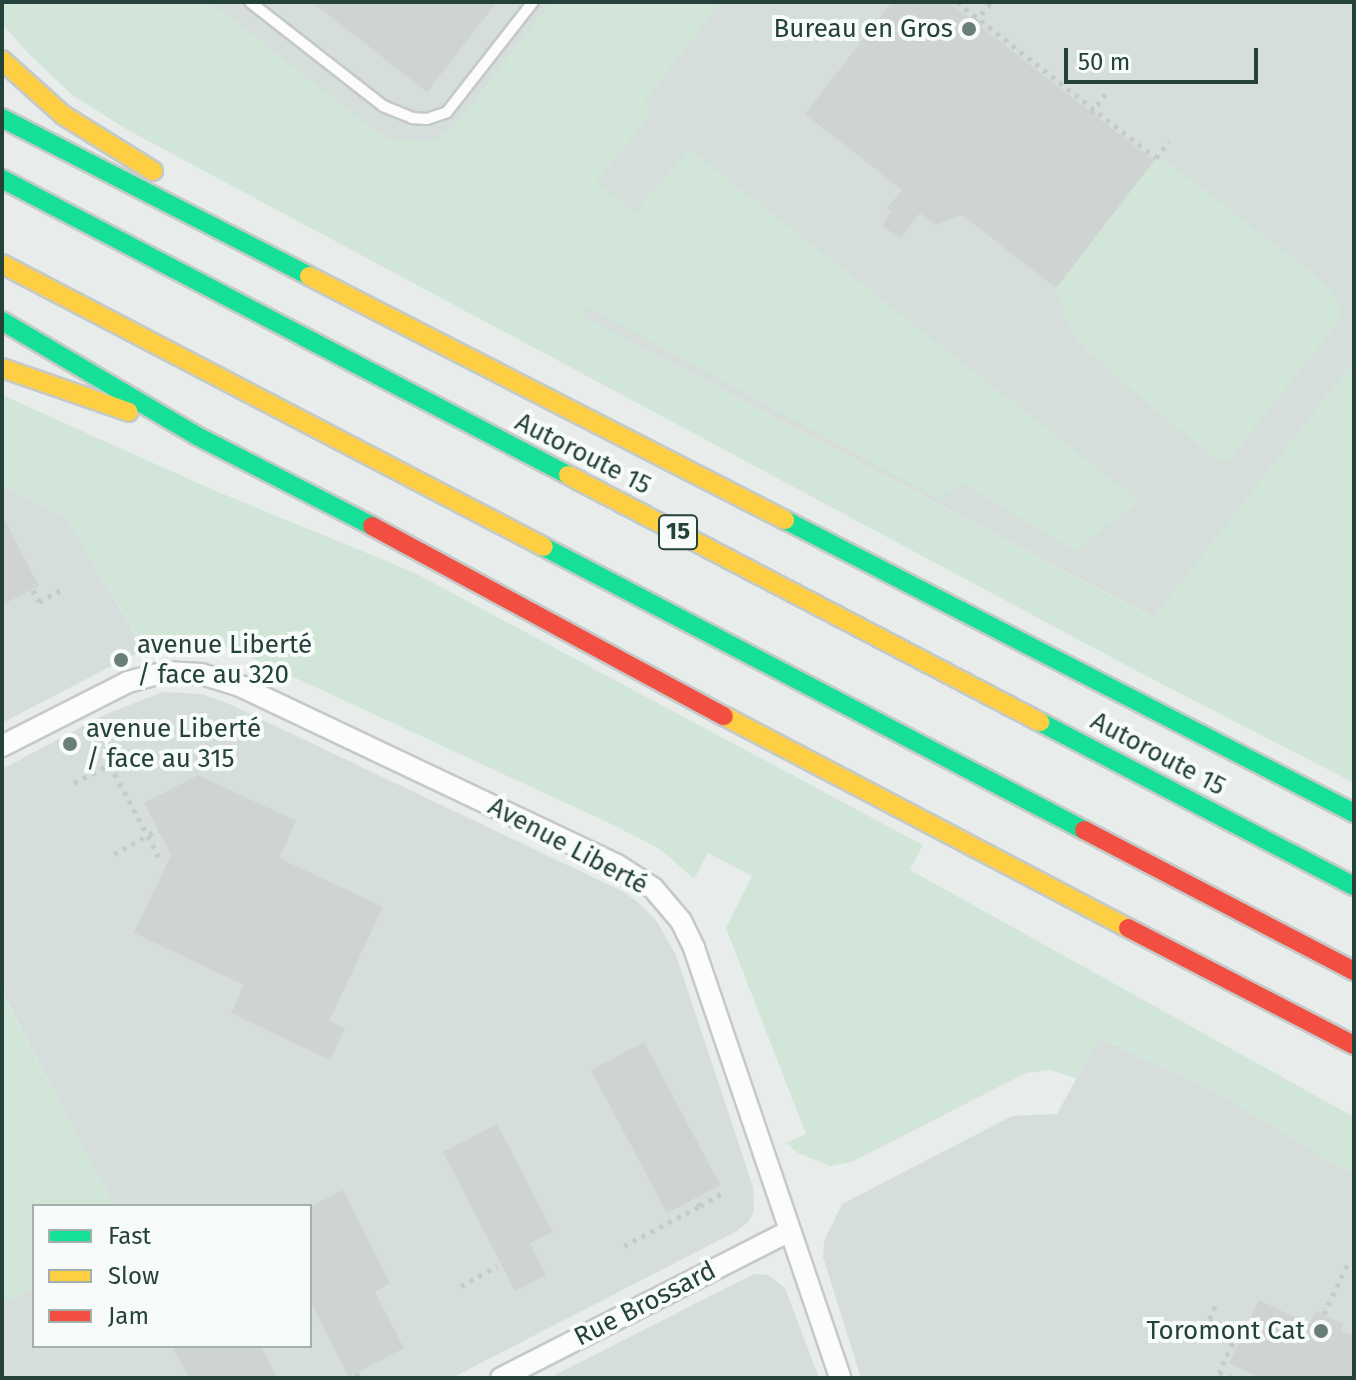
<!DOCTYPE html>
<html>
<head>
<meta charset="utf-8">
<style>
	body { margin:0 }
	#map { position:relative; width:1356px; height:1380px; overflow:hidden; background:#e8edeb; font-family:"Fira Sans",sans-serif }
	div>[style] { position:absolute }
	.built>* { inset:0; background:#d6dedb }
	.green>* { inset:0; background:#d1e6d8 }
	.building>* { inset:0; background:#cfd4d2; transform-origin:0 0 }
	.path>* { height:5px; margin-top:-2.5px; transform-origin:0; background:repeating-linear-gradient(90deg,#c3ccca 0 4px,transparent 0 10px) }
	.roads { filter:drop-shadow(2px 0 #c5cac8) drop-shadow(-2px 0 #c5cac8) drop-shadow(0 2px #c5cac8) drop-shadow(0 -2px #c5cac8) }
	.lane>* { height:10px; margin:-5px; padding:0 5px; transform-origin:5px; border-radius:5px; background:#fcfcfc }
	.street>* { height:20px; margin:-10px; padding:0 10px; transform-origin:10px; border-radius:10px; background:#fcfcfc }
	.fast>* { height:18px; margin:-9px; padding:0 9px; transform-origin:9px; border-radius:9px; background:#16e098 }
	.slow>* { height:18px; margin:-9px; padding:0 9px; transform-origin:9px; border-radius:9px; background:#ffcf43 }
	.jam>* { height:18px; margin:-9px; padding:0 9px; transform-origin:9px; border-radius:9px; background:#f24e42 }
	.dots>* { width:22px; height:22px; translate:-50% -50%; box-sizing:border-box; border:4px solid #f7fbf9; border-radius:50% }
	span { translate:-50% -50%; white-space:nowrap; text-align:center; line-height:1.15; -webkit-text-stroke:8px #f7fbf9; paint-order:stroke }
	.shield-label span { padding:2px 6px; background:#f7fbf9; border:2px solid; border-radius:6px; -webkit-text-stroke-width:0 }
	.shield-label { font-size:24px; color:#24423a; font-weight:700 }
	.poi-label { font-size:26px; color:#24423a }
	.right { translate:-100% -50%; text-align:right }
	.left { translate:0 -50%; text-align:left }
	.street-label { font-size:26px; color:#24423a }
	.frame { position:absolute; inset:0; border:4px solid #24423a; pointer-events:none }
	.legend { position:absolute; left:32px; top:1204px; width:280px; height:144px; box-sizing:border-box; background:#f7fbf9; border:2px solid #a3b1ad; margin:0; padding:10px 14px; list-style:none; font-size:24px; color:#24423a }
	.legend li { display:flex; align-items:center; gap:16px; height:40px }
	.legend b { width:40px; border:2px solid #a3b1ad }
	.scale { position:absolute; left:1064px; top:48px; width:194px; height:36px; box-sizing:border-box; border:4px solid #24423a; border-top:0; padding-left:10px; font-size:24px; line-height:28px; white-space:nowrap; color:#24423a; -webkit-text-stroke:6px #f7fbf9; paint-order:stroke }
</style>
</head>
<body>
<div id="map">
	<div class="built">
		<i style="clip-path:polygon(122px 2px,1354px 2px,1354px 362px,1154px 618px,582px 316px)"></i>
		<i style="clip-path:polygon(2px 486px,66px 517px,147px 654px,133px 655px,2px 723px)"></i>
		<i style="clip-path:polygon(163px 692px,202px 694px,227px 703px,624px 892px,639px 903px,656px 920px,676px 955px,753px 1187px,754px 1210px,749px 1221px,737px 1231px,452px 1378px,2px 1378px,2px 1304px,34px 1287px,34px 1346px,310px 1346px,310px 1206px,114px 1206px,3px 994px,8px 992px,2px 981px,2px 769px,106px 714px)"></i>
		<i style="clip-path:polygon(1099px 1037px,1225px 1097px,1354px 1176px,1354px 1378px,861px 1378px,823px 1257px,824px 1241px,842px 1204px,1012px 1116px,1057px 1114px)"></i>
		<i style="clip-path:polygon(754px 1274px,768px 1275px,785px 1288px,819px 1378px,549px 1378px)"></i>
	</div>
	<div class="green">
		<i style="clip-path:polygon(2px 2px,210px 2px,377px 132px,390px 139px,422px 142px,435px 140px,458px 122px,551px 2px,721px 2px,645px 100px,649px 117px,596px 182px,635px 213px,689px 149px,1139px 501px,1075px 551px,963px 483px,939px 499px,588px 307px,582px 316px,1153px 618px,1354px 362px,1354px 783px,1135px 670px,126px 129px,72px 95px,28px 53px,2px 24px)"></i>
		<i style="clip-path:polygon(1158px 155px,1312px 273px,1332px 290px,1342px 311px,1340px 320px,1233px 455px,1223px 461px,1217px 460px,1147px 403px,1086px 349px,1070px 330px,1056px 288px)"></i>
		<i style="clip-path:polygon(2px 395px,211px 489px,413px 572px,923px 845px,910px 870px,1354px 1117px,1354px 1176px,1225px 1097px,1100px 1037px,1076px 1078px,1050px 1070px,1026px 1073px,852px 1162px,830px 1166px,798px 1153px,786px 1143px,806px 1134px,726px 928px,752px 876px,708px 853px,694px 879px,660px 849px,607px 822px,224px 645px,192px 636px,141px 643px,66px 517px,2px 486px)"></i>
		<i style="clip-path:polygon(2px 981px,8px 992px,3px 995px,114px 1206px,34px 1206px,34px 1287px,2px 1304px)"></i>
	</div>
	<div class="building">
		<i style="clip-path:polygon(312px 2px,497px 2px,427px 92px)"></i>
		<i style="clip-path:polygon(892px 2px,949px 2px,1154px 161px,1056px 288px,962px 215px,936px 225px,920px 213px,900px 239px,882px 225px,891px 212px,886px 209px,902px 190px,805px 114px)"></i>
		<i style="clip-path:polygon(2px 515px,39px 586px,2px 605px)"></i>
		<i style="clip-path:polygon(198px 775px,296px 821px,279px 858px,383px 907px,329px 1021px,345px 1028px,330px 1060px,231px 1013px,244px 985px,134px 933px,171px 855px,144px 803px)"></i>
		<i style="left:644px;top:1042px;width:162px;height:60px;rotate:62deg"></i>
		<i style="clip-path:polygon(497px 1124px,553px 1232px,530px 1243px,546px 1275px,515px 1291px,443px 1152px)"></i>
		<i style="clip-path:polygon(343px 1190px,390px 1283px,375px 1292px,404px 1348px,349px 1377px,310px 1301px,310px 1207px)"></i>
		<i style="clip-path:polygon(1259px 1300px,1309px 1324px,1316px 1311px,1344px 1324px,1341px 1330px,1354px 1336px,1354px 1378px,1260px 1378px,1229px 1363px)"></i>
		<i style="clip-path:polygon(172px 1346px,261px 1346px,277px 1378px,189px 1378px)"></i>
	</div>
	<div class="path">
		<i style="left:957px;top:2px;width:253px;rotate:38.1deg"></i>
		<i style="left:1156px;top:158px;width:21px;rotate:-53deg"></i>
		<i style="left:975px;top:22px;width:26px;rotate:-51deg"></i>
		<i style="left:1091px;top:113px;width:26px;rotate:-53deg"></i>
		<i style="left:33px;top:590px;width:13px;rotate:63deg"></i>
		<i style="left:39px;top:602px;width:29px;rotate:-29deg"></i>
		<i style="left:74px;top:783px;width:40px;rotate:-26.6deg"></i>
		<i style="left:110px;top:765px;width:104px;rotate:62deg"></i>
		<i style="left:114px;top:854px;width:50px;rotate:-28.6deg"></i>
		<i style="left:700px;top:1206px;width:24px;rotate:-30deg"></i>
		<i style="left:624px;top:1246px;width:86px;rotate:-27.8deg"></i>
		<i style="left:700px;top:1206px;width:9px;rotate:-122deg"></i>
		<i style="left:461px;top:1286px;width:41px;rotate:-29.1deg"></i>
		<i style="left:1215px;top:1306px;width:15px;rotate:113deg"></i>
		<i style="left:1209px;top:1320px;width:31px;rotate:27deg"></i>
		<i style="left:1237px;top:1334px;width:42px;rotate:115.3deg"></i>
		<i style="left:1219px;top:1372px;width:14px;rotate:25deg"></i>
		<i style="left:1324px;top:1314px;width:54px;rotate:-64.9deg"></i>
		<i style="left:356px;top:1373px;width:6px;rotate:59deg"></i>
	</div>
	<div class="roads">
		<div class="lane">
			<i style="left:250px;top:2px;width:169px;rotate:38deg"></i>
			<i style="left:383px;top:106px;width:31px;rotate:22deg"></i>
			<i style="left:412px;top:118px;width:15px;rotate:4deg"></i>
			<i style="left:427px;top:119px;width:21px;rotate:-19deg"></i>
			<i style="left:447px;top:112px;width:140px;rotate:-52deg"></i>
		</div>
		<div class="street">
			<i style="left:2px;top:746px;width:141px;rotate:-26.9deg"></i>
			<i style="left:128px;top:682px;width:38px;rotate:-15deg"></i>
			<i style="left:165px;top:672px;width:36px;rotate:3deg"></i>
			<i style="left:201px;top:674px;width:41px;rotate:17.1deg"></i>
			<i style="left:240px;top:686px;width:417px;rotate:25.4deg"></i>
			<i style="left:617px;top:865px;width:43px;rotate:32.6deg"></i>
			<i style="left:653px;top:888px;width:43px;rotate:49.7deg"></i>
			<i style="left:681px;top:921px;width:30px;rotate:64deg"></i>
			<i style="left:694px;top:948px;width:454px;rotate:71.2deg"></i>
			<i style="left:501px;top:1378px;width:323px;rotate:-27deg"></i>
		</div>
		<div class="fast">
			<i style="left:2px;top:118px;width:345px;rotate:27.2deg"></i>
			<i style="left:2px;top:179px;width:639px;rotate:27.61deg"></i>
			<i style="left:2px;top:321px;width:226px;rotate:30.5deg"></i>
			<i style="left:197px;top:436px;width:197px;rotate:27.2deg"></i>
			<i style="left:785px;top:520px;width:640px;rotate:27.25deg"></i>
			<i style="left:544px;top:547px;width:610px;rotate:27.66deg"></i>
			<i style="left:1040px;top:722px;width:354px;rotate:27.6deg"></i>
		</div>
		<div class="slow">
			<i style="left:2px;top:60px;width:82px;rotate:42deg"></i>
			<i style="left:63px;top:115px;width:106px;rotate:31.9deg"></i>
			<i style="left:2px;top:264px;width:611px;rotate:27.57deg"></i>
			<i style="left:309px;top:276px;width:535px;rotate:27.14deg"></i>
			<i style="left:2px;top:368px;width:134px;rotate:19.1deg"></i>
			<i style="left:568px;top:475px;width:533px;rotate:27.62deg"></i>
			<i style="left:724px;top:716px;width:456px;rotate:27.7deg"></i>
		</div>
		<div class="jam">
			<i style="left:372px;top:526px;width:400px;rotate:28.4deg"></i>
			<i style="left:1084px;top:830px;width:305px;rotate:27.6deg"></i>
			<i style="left:1128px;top:928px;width:254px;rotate:27.4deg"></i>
		</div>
	</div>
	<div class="dots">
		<i style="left:969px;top:29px;background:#697e78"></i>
		<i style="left:121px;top:660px;background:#697e78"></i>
		<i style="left:70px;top:744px;background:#697e78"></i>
		<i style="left:1321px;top:1331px;background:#697e78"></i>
	</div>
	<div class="shield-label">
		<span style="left:678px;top:532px">15</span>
	</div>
	<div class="poi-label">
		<span class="right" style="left:953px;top:29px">Bureau en Gros</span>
		<span class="left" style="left:137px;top:660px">avenue Liberté<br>/ face au 320</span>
		<span class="left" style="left:86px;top:744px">avenue Liberté<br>/ face au 315</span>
		<span class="right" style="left:1305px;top:1331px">Toromont Cat</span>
	</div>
	<div class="street-label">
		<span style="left:583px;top:454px;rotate:27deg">Autoroute 15</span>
		<span style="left:1158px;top:754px;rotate:28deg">Autoroute 15</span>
		<span style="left:568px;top:846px;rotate:28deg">Avenue Liberté</span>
		<span style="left:645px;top:1304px;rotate:-27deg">Rue Brossard</span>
	</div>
	<div class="frame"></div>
	<ul class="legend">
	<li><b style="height:10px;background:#16e098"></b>Fast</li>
	<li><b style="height:10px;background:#ffcf43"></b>Slow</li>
	<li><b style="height:10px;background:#f24e42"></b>Jam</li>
	</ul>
	<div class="scale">50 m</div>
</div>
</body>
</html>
